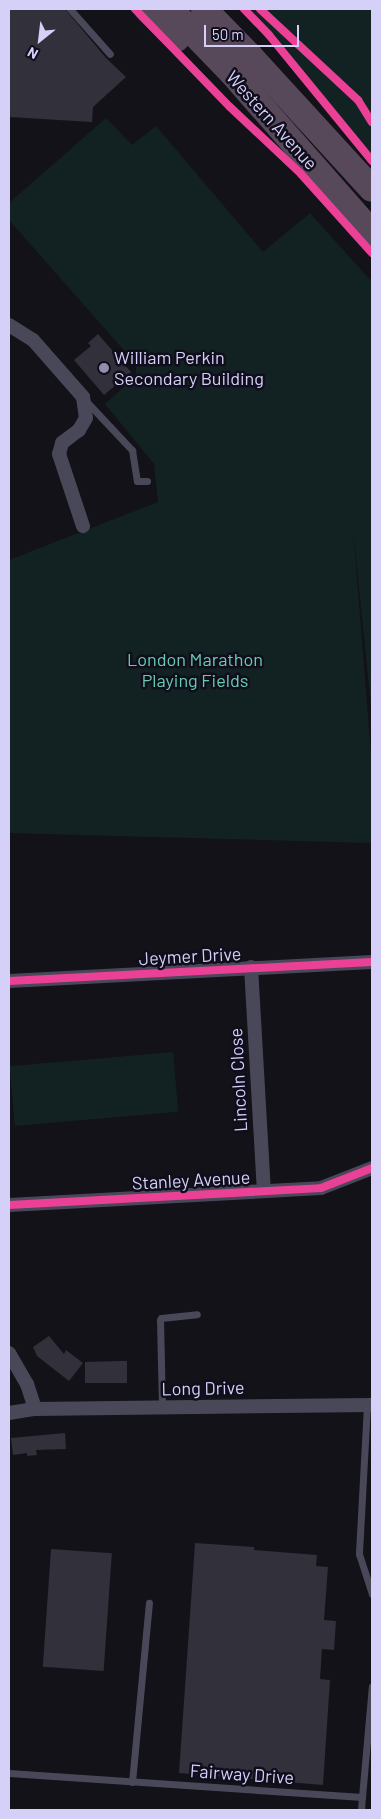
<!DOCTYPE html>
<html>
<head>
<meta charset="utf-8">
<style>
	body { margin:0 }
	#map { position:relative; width:381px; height:1819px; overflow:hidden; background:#121218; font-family:Barlow,sans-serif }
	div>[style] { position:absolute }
	.green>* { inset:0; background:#122222; transform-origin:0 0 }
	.building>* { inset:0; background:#31303b; transform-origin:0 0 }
	.lane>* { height:7px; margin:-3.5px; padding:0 3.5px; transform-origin:3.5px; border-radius:3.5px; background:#484859 }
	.street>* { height:14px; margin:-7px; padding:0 7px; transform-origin:7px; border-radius:7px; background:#484859 }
	.highway>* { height:26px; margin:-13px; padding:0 13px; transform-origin:13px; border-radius:13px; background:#58495a }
	.cycleway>* { height:8px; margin:-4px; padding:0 4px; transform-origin:4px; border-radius:4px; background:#ea4096 }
	.dots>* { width:14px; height:14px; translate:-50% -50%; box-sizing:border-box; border:2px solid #100e1c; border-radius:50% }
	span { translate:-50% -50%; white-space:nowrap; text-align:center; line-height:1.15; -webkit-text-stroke:5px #100e1c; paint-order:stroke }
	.street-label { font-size:18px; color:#d4d0f8 }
	.poi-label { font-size:18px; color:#d4d0f8 }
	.left { translate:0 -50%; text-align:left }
	.park-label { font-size:18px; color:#67cdb1 }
	.frame { position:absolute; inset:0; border:10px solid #d4d0f8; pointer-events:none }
	.north { position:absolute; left:15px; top:15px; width:50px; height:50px; -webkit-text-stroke:4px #100e1c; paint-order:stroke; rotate:209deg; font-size:14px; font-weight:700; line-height:20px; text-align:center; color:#d4d0f8 }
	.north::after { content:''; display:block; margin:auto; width:18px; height:22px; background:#d4d0f8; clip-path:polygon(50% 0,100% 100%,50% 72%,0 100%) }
	.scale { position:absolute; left:204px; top:25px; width:95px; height:22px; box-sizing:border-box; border:2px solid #d4d0f8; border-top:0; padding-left:6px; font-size:15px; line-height:18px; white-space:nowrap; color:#d4d0f8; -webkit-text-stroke:4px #100e1c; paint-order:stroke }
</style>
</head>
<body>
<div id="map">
	<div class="green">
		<i style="clip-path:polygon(246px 9px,372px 9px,372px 157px,272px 37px)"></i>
		<i style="clip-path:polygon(106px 118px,132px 145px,156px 126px,263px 252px,310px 213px,372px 282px,372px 716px,353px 528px,372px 766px,372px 843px,9px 833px,9px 560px,158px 502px,154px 464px,105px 404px,136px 376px,136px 364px,9px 220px,9px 203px)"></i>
		<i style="left:173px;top:1052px;width:60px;height:164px;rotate:85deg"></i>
	</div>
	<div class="building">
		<i style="clip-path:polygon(9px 9px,65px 9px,106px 58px,126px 77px,93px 107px,92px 122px,9px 117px)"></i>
		<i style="clip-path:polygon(98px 334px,131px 372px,104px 395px,74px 360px,91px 346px,88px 343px)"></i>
		<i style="clip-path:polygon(49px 1336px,64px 1354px,66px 1350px,83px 1363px,69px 1381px,37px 1356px,33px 1347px)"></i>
		<i style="clip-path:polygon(120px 1361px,127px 1361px,127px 1383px,85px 1383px,85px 1362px)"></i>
		<i style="clip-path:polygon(65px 1433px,66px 1449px,36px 1450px,37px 1455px,27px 1456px,27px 1453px,13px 1455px,11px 1438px)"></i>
		<i style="clip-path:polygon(195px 1543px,254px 1547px,254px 1550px,317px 1555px,316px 1566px,328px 1567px,324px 1620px,336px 1621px,334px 1650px,322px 1649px,320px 1679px,330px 1680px,323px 1785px,179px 1773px)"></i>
		<i style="left:51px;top:1549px;width:61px;height:118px;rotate:4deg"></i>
	</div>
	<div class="lane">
		<i style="left:70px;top:9px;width:60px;rotate:48.4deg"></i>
		<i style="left:85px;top:400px;width:69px;rotate:46.8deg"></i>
		<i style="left:132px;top:450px;width:31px;rotate:81deg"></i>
		<i style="left:137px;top:481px;width:10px"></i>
		<i style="left:367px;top:1405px;width:149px;rotate:93.1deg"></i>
		<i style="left:359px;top:1554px;width:42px;rotate:72deg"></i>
		<i style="left:162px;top:1407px;width:87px;rotate:-91.3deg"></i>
		<i style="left:160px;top:1320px;width:2px;rotate:-63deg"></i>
		<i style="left:161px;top:1318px;width:36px;rotate:-6deg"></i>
		<i style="left:9px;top:1773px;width:354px;rotate:3.9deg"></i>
		<i style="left:362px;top:1797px;width:111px;rotate:-84.9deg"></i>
		<i style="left:132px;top:1782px;width:180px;rotate:-84.6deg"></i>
		<i style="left:361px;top:1810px;width:13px;rotate:-86deg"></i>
	</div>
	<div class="street">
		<i style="left:9px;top:325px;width:28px;rotate:32deg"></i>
		<i style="left:33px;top:340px;width:76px;rotate:48.7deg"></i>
		<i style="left:83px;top:397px;width:21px;rotate:82deg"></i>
		<i style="left:86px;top:418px;width:14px;rotate:120deg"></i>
		<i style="left:79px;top:430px;width:21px;rotate:143deg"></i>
		<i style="left:62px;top:443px;width:11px;rotate:105deg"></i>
		<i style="left:59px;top:454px;width:76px;rotate:71.6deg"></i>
		<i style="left:251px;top:967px;width:224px;rotate:86.7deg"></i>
		<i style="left:9px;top:981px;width:363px;rotate:-3deg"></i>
		<i style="left:9px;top:1205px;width:312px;rotate:-3.1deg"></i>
		<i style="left:321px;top:1188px;width:55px;rotate:-21.4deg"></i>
		<i style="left:9px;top:1353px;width:36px;rotate:60deg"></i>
		<i style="left:27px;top:1384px;width:26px;rotate:72deg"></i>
		<i style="left:9px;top:1413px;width:26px;rotate:-9deg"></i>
		<i style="left:35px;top:1409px;width:337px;rotate:-0.7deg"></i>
	</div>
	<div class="highway">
		<i style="left:147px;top:9px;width:42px;rotate:45deg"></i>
		<i style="left:170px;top:9px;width:89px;rotate:45.9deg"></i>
		<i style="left:232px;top:73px;width:213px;rotate:48.8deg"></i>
		<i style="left:204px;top:9px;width:66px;rotate:45.6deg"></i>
		<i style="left:250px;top:56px;width:180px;rotate:47.5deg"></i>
	</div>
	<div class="cycleway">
		<i style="left:135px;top:9px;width:136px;rotate:45.9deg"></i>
		<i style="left:230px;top:107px;width:98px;rotate:43.3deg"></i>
		<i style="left:301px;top:174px;width:106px;rotate:48.1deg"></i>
		<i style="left:244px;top:9px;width:36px;rotate:46deg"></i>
		<i style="left:269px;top:35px;width:163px;rotate:50.7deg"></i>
		<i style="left:260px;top:9px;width:134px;rotate:42.9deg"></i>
		<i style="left:358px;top:100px;width:26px;rotate:58deg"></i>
		<i style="left:9px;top:981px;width:363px;rotate:-3deg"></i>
		<i style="left:9px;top:1205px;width:312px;rotate:-3.1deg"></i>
		<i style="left:321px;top:1188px;width:55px;rotate:-21.4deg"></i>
	</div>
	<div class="dots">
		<i style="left:104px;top:368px;background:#908eaa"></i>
	</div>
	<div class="street-label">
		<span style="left:272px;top:120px;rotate:48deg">Western Avenue</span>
		<span style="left:190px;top:956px;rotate:-3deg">Jeymer Drive</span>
		<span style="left:238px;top:1080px;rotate:-93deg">Lincoln Close</span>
		<span style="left:191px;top:1180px;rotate:-3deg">Stanley Avenue</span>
		<span style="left:203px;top:1388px;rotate:-1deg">Long Drive</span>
		<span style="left:242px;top:1774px;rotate:4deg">Fairway Drive</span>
	</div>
	<div class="poi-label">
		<span class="left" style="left:114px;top:368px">William Perkin<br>Secondary Building</span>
	</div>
	<div class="park-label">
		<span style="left:195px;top:670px">London Marathon<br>Playing Fields</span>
	</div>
	<div class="frame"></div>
	<div class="north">N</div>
	<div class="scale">50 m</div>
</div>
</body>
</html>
